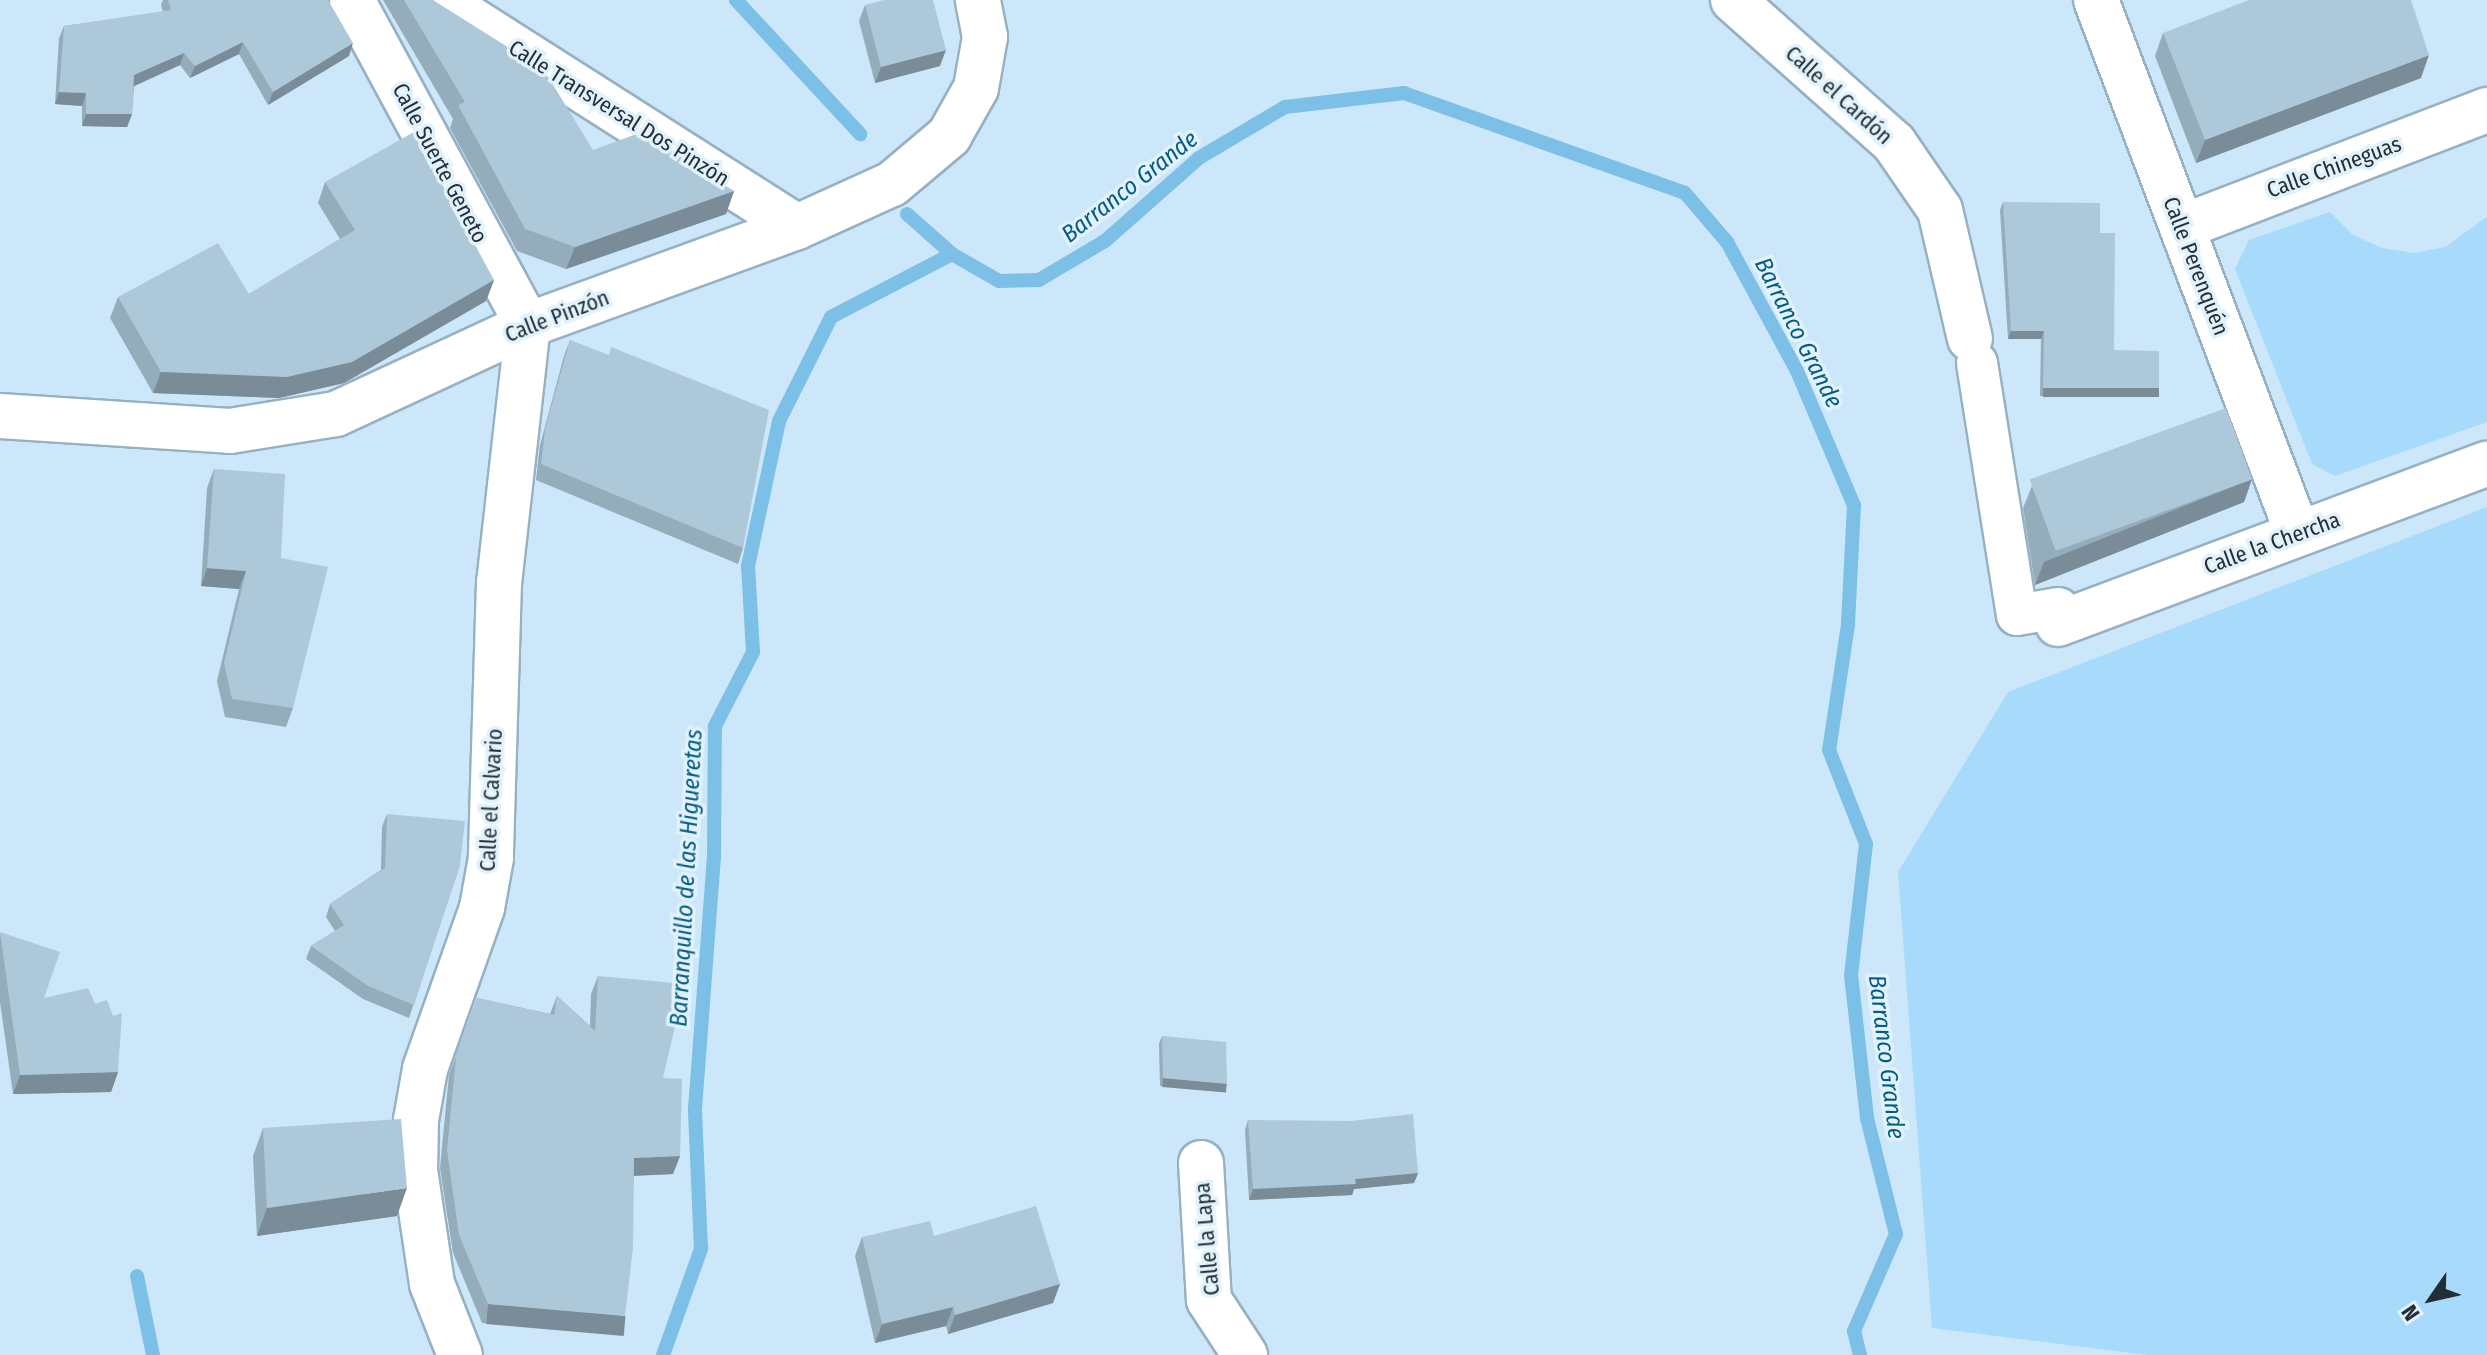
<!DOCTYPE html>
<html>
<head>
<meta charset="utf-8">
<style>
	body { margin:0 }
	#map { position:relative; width:2487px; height:1355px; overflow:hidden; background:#cbe7f9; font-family:"Fira Sans Condensed",sans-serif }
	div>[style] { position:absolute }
	.green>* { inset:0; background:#a8dbfb }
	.stream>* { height:14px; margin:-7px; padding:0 7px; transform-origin:7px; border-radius:7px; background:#7cbfe7 }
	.roads { filter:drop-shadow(2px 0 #96b1c2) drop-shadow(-2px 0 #96b1c2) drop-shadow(0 2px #96b1c2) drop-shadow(0 -2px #96b1c2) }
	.pedestrian>* { height:40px; margin:-20px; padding:0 20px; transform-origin:20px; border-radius:20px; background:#fff }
	.minor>* { height:44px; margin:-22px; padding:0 22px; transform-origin:22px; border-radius:22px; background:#fff }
	.wall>* { inset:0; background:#95acbb }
	.shaded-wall>* { inset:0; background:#798c98; transform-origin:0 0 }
	.building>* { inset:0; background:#adc8d9; transform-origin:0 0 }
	span { translate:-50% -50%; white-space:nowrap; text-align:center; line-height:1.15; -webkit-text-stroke:7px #e1f2fd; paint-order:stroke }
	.street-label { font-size:22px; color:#232e35 }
	.water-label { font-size:24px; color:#045c83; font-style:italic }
	.north { position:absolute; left:2391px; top:1259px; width:80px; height:80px; -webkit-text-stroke:6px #e1f2fd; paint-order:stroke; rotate:236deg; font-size:22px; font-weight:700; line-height:32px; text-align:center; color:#232e35 }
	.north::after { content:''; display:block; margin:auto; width:28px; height:36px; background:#232e35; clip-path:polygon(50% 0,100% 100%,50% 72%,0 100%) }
</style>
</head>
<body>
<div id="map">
	<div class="green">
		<i style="clip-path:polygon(2330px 212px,2353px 235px,2382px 248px,2414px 253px,2445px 247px,2487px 217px,2487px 422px,2335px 476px,2312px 464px,2235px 269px,2249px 240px)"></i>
		<i style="clip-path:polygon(2487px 507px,2487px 1355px,2147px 1355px,1932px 1328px,1898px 872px,2008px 692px)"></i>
	</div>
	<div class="stream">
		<i style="left:736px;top:0;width:183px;rotate:47.2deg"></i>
		<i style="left:907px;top:214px;width:60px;rotate:41.6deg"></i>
		<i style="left:952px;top:254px;width:54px;rotate:29.9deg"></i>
		<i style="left:999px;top:281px;width:40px;rotate:-1.4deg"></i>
		<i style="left:1039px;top:280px;width:77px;rotate:-30.6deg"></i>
		<i style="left:1105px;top:241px;width:125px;rotate:-41.4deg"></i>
		<i style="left:1199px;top:158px;width:100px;rotate:-30.7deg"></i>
		<i style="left:1285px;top:107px;width:120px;rotate:-6.7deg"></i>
		<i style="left:1404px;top:93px;width:298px;rotate:19.6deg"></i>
		<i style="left:1685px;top:193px;width:65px;rotate:49.4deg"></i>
		<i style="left:1727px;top:242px;width:147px;rotate:61.5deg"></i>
		<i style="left:1797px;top:371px;width:146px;rotate:67deg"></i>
		<i style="left:1854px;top:505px;width:120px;rotate:92.9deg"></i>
		<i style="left:1848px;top:625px;width:126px;rotate:98.6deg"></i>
		<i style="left:1829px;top:750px;width:101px;rotate:68.5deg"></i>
		<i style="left:1866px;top:844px;width:132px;rotate:96.5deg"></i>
		<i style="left:1851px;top:975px;width:144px;rotate:83.6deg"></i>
		<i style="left:1867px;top:1118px;width:120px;rotate:76deg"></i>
		<i style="left:1896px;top:1234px;width:106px;rotate:113.4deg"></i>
		<i style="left:1854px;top:1331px;width:25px;rotate:76deg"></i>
		<i style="left:137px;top:1276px;width:81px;rotate:78.6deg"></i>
		<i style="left:663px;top:1355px;width:113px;rotate:-70.3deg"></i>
		<i style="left:701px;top:1249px;width:140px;rotate:-92.5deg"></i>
		<i style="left:695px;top:1109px;width:255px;rotate:-85.7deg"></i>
		<i style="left:714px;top:855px;width:129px;rotate:-89.6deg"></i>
		<i style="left:715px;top:726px;width:83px;rotate:-62.8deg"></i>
		<i style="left:753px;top:652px;width:86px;rotate:-93.3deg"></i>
		<i style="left:748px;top:566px;width:148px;rotate:-77.9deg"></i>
		<i style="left:779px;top:421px;width:116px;rotate:-63.4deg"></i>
		<i style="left:831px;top:317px;width:136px;rotate:-27.5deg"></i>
	</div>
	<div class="roads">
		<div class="pedestrian">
			<i style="left:1977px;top:363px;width:255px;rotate:81deg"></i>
			<i style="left:2017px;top:615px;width:42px;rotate:-9.7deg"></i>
		</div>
		<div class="minor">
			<i style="left:352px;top:0;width:370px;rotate:61.6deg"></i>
			<i style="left:528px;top:325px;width:259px;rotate:96.4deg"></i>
			<i style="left:499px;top:582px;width:276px;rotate:91.7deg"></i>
			<i style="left:491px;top:858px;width:51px;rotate:100.2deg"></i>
			<i style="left:482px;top:908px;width:171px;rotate:109.5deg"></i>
			<i style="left:425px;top:1069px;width:52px;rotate:100deg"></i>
			<i style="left:416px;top:1120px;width:50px;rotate:91.1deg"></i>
			<i style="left:415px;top:1170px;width:115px;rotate:81.5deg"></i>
			<i style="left:432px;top:1284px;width:76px;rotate:68.5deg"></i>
			<i style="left:441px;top:0;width:422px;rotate:32.5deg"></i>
			<i style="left:1733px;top:0;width:215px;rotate:41.6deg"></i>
			<i style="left:1894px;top:143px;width:81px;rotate:55.5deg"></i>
			<i style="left:1940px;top:210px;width:132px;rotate:76.9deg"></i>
			<i style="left:2096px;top:0;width:569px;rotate:69.3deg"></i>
			<i style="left:2182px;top:227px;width:327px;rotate:-21deg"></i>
			<i style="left:0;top:416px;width:230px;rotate:3.7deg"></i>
			<i style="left:230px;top:431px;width:107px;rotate:-9.1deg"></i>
			<i style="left:336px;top:414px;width:212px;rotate:-24.9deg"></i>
			<i style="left:528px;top:325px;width:286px;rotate:-20deg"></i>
			<i style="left:797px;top:227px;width:104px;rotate:-24.4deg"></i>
			<i style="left:892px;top:184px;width:75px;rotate:-40.1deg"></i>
			<i style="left:949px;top:136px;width:55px;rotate:-60.6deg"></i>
			<i style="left:976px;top:88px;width:52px;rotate:-80deg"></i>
			<i style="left:985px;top:37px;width:38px;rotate:-101deg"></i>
			<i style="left:2058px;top:624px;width:458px;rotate:-20.5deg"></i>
			<i style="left:1201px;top:1163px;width:137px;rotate:86.7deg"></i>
			<i style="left:1209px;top:1300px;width:66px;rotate:56.8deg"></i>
		</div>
	</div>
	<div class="wall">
		<i style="clip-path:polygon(163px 0,328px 0,349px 56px,268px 105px,239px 54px,190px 78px,180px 65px,134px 86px,132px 114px,127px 127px,82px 126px,82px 106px,55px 104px,59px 38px,64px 26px,163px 12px,161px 5px)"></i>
		<i style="clip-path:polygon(383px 0,433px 0,593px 150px,734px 191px,726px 214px,566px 269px,517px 251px,450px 128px,453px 119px)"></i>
		<i style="clip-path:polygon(865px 5px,940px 66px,875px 83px,859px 21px)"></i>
		<i style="clip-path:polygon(2163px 33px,2421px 78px,2196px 163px,2155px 56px)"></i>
		<i style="clip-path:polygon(325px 182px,494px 280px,486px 301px,344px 383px,279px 398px,153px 393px,110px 318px,118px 297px,249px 294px,340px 239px,318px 203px)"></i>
		<i style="clip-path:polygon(2003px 202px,2114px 350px,2156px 396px,2040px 396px,2041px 339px,2008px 339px,2000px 210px)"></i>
		<i style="clip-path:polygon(570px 340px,743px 548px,738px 564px,536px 480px,540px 445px,564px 356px)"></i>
		<i style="clip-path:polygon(214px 469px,281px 558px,293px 708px,286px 727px,225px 717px,217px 681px,239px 589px,201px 586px,207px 488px)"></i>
		<i style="clip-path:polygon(2252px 479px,2244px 502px,2035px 585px,2023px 508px,2032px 486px)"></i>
		<i style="clip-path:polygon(387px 814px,460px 865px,409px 1018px,363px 999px,306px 959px,311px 946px,335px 931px,326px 917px,330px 904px,381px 870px,382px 827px)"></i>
		<i style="clip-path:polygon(0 933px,44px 998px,118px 1072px,111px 1092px,13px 1094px,0 1002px)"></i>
		<i style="clip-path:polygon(598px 976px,663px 1078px,680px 1156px,673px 1174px,634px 1176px,618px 1334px,482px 1323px,453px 1253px,440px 1168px,449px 1075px,477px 998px,550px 1014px,557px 996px,590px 1026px,591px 994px)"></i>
		<i style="clip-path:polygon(1162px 1036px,1227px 1084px,1224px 1092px,1160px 1086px,1159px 1044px)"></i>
		<i style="clip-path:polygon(1248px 1120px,1418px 1173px,1414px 1183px,1354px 1189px,1352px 1195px,1249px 1200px,1245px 1130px)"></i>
		<i style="clip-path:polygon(263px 1128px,397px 1216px,257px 1236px,253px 1156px)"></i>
		<i style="clip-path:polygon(934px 1236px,1060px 1284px,1053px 1303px,948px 1334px,946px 1326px,875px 1343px,855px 1256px,862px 1237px)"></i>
	</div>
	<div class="shaded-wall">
		<i style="clip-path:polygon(243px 42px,239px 54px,190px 78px,195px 66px)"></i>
		<i style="clip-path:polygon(353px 43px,349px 56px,268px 105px,273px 92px)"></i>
		<i style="clip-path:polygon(946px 50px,940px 66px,875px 83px,881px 67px)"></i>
		<i style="clip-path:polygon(184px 53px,180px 65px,130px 88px,134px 75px)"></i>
		<i style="clip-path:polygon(2429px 55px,2421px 78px,2196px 163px,2205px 140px)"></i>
		<i style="clip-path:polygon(59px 92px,86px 93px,82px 106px,55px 104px)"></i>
		<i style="clip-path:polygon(86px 114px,132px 114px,127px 127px,82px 126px)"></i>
		<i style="clip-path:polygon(734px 191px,726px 214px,566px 269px,575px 247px)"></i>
		<i style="clip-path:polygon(494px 280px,486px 301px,344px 383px,279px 398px,153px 393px,161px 372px)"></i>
		<i style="clip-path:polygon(2011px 331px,2044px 331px,2041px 339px,2008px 339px)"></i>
		<i style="left:2043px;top:388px;width:116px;height:9px"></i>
		<i style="clip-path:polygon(2252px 479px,2244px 502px,2035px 585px,2044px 562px)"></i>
		<i style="clip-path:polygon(207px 568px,246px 571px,239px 589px,201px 586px)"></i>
		<i style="clip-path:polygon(118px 1072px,111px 1092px,13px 1094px,20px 1075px)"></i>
		<i style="left:1163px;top:1078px;width:64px;height:9px;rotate:5deg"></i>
		<i style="clip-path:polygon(680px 1156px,673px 1174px,627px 1176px,634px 1158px)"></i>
		<i style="clip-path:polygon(1418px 1173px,1414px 1183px,1354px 1189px,1352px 1195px,1249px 1200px,1253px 1189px)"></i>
		<i style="clip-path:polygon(407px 1188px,397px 1216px,257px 1236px,267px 1208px)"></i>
		<i style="clip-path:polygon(1060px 1284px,1053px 1303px,948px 1334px,955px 1315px)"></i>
		<i style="left:488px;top:1304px;width:138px;height:20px;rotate:5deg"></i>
		<i style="clip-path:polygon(953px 1307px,946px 1326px,875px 1343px,882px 1324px)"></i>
	</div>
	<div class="building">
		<i style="clip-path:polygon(168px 0,328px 0,353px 43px,273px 92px,243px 42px,195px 66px,184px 53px,134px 75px,132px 114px,86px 114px,86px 93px,59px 92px,64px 26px,171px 10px)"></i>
		<i style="clip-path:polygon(404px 0,433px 0,544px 70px,593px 150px,642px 132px,734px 191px,575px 247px,525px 229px,458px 105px,465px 102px)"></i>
		<i style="clip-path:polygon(884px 0,933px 0,946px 50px,881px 67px,865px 5px)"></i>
		<i style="clip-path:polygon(2249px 0,2411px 0,2429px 55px,2205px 140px,2163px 33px)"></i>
		<i style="clip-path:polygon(414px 132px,494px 280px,352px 362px,287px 377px,161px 372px,118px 297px,218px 243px,249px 294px,355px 230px,325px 182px)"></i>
		<i style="clip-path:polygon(2003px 202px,2100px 203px,2100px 233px,2115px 233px,2114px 350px,2159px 351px,2159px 388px,2043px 388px,2044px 331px,2011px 331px)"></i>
		<i style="clip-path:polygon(570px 340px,609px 355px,611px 347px,769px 410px,743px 548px,541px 464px,545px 429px)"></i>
		<i style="left:2226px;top:408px;width:76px;height:209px;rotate:70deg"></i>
		<i style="clip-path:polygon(214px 469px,285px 474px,281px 558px,328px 567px,293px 708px,232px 699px,224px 663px,246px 571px,207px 568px)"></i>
		<i style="clip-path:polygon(387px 814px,465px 821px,460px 865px,414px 1005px,368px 986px,311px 946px,344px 925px,330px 904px,385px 868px)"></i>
		<i style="clip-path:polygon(0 932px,60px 952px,44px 998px,88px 988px,95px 1004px,107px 1000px,113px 1016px,122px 1013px,118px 1072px,20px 1075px)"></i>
		<i style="clip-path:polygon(598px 976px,685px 984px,663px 1078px,682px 1079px,680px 1156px,634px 1158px,633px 1247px,625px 1316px,488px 1304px,459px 1235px,447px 1150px,456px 1057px,477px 998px,554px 1015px,557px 996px,595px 1031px)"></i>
		<i style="clip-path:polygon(1162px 1036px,1226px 1042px,1227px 1084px,1163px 1078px)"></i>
		<i style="clip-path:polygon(1413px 1114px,1418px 1173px,1355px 1179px,1356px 1184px,1253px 1189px,1248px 1120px,1351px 1121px)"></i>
		<i style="clip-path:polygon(401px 1119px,407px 1188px,267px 1208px,263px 1128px)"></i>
		<i style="clip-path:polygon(1036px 1206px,1060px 1284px,955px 1315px,953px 1307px,882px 1324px,862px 1237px,930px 1221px,934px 1236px)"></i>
	</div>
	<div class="street-label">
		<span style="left:1839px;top:95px;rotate:42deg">Calle el Cardón</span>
		<span style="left:619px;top:113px;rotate:32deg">Calle Transversal Dos Pinzón</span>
		<span style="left:440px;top:163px;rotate:62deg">Calle Suerte Geneto</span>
		<span style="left:2334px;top:167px;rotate:-20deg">Calle Chineguas</span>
		<span style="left:2196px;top:266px;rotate:69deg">Calle Perenquén</span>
		<span style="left:557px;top:316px;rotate:-21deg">Calle Pinzón</span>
		<span style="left:2272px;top:543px;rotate:-20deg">Calle la Chercha</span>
		<span style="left:491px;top:800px;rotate:-87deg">Calle el Calvario</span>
		<span style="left:1207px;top:1239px;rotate:-95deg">Calle la Lapa</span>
	</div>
	<div class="water-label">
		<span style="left:1130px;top:187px;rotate:-38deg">Barranco Grande</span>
		<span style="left:1798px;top:333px;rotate:63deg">Barranco Grande</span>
		<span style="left:687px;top:878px;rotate:-87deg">Barranquillo de las Higueretas</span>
		<span style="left:1886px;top:1057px;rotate:83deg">Barranco Grande</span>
	</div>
	<div class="north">N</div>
</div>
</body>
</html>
